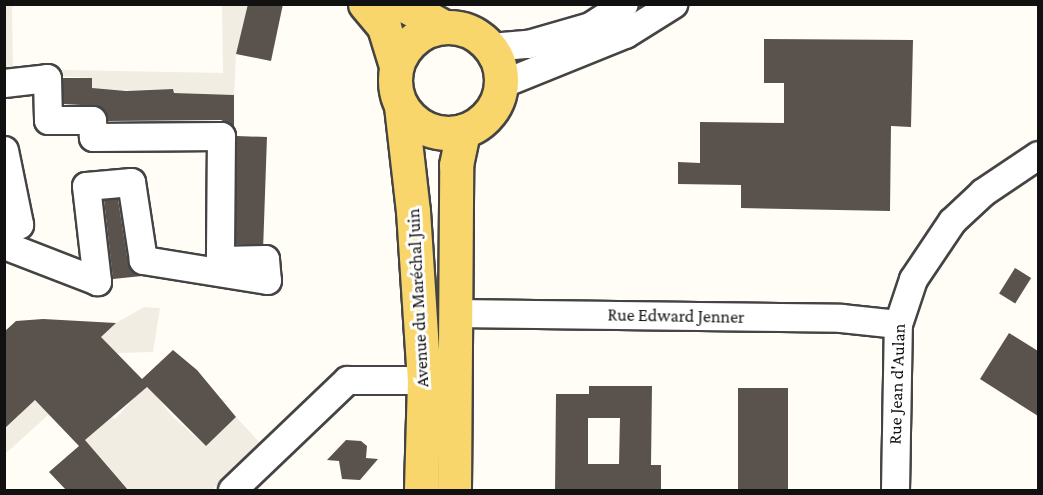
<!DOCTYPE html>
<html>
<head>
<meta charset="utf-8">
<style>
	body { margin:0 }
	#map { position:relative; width:1043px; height:495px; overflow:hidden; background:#fffdf5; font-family:"Crimson Pro",serif }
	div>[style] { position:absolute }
	.plaza>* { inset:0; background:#f1ede2 }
	.building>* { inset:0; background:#5a524d; transform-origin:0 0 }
	.roads { filter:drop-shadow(2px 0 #444) drop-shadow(-2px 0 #444) drop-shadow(0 2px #444) drop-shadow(0 -2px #444) }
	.minor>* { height:27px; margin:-13.5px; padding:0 13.5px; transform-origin:13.5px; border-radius:13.5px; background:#fff }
	.major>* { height:33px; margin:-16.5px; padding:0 16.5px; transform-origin:16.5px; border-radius:16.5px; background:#f9d66b }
	.major>.ring { margin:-16.5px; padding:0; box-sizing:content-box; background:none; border:33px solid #f9d66b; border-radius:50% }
	span { translate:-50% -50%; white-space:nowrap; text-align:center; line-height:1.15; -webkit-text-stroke:6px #fff; paint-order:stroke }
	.street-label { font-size:18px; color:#111 }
	.frame { position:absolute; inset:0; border:6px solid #111; pointer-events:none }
</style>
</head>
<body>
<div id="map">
	<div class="plaza">
		<i style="clip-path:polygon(5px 5px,18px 5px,12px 7px,13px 69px,223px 73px,222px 5px,248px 5px,236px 54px,234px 95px,174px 93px,173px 89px,92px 91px,92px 78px,5px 73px)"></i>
		<i style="clip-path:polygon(144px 307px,160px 308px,153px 352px,117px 353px,5px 454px,4px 429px,116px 323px)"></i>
		<i style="clip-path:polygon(147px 384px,172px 416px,206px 446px,236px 417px,261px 444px,212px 490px,128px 490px,83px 442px,111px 416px,115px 419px)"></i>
	</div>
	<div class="building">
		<i style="clip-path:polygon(248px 4px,283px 4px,271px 61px,236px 54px)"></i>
		<i style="clip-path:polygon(764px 39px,913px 40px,911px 127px,891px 126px,890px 211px,741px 208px,741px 185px,678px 184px,678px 162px,700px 163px,700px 122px,784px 123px,784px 83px,764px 83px)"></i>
		<i style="clip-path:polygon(63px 78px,92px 78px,92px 88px,126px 91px,173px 89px,174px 93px,234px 95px,234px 127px,221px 120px,108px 121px,99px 106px,63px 104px)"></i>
		<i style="left:237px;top:136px;width:30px;height:108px;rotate:2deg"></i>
		<i style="clip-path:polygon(118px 199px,128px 263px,142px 276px,113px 279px,104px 200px)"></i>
		<i style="left:1015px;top:268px;width:19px;height:30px;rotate:32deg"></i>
		<i style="clip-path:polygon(43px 319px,116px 323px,101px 337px,142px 379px,173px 350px,197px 370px,236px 417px,206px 446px,147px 387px,85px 440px,128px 490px,66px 490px,49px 472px,79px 446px,35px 400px,4px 429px,4px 332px,16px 321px)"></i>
		<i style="clip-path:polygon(1009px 333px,1038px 351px,1038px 416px,980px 379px)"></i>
		<i style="clip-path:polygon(evenodd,589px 386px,652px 386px,651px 465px,661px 465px,661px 490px,555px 490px,556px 394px,589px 394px,589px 386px,588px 418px,620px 418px,619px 464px,588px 464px,588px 418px)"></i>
		<i style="left:738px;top:388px;width:50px;height:102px"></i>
		<i style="clip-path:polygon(346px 440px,361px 441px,367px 446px,366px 458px,378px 459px,360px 480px,342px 479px,339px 461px,327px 460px)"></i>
	</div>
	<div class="roads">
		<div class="minor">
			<i style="left:490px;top:47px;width:38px;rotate:-5deg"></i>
			<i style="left:528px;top:44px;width:65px;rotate:-16.2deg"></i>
			<i style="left:590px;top:26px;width:40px;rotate:-32.9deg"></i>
			<i style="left:4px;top:83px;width:43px;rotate:-6.6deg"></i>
			<i style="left:47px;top:78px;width:42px;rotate:88.6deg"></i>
			<i style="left:48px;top:120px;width:44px"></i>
			<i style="left:92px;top:120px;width:17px;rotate:87deg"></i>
			<i style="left:93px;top:137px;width:128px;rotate:-0.4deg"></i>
			<i style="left:221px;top:136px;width:124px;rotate:90.5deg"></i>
			<i style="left:220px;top:260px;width:45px;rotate:-1.3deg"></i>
			<i style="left:265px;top:259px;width:21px;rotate:85deg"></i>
			<i style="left:267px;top:280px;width:126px;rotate:-170.8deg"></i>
			<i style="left:143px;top:260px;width:79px;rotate:-98.7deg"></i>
			<i style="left:131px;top:182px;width:45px;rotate:174.9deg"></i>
			<i style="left:86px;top:186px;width:96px;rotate:83.4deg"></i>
			<i style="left:97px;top:281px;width:100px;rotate:-158.8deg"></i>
			<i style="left:501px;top:84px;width:134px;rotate:-22deg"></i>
			<i style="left:625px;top:34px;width:57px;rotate:-32deg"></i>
			<i style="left:4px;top:150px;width:76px;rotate:78.5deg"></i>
			<i style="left:19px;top:224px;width:16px;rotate:165deg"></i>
			<i style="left:454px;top:313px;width:387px;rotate:0.7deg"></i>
			<i style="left:841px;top:318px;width:57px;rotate:6deg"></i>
			<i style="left:232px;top:490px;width:159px;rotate:-43.7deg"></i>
			<i style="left:347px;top:380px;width:97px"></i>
			<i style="left:895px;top:490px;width:166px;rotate:-89deg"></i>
			<i style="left:898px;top:324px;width:47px;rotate:-71.6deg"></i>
			<i style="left:913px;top:279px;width:70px;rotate:-56.1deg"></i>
			<i style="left:952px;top:221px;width:42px;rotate:-43.1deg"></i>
			<i style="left:983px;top:192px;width:66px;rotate:-33.9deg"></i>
		</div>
		<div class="major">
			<i style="left:365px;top:4px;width:30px;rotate:50deg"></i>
			<i style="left:384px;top:27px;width:41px;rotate:72.9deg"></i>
			<i style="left:402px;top:4px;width:48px;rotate:28.7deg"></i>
			<i class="ring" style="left:395px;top:27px;width:73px;height:73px"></i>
			<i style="left:401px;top:106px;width:106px;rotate:83.5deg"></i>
			<i style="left:413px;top:211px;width:170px;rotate:86.3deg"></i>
			<i style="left:424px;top:381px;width:109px;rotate:91.6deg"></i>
			<i style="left:454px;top:490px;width:325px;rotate:-89.6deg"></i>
			<i style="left:456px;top:165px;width:35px;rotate:-78deg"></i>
		</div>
	</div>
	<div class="street-label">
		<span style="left:418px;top:298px;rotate:-93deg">Avenue du Maréchal Juin</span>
		<span style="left:676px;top:316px;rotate:1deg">Rue Edward Jenner</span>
		<span style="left:897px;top:384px;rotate:-88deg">Rue Jean d'Aulan</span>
	</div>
	<div class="frame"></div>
</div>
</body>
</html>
